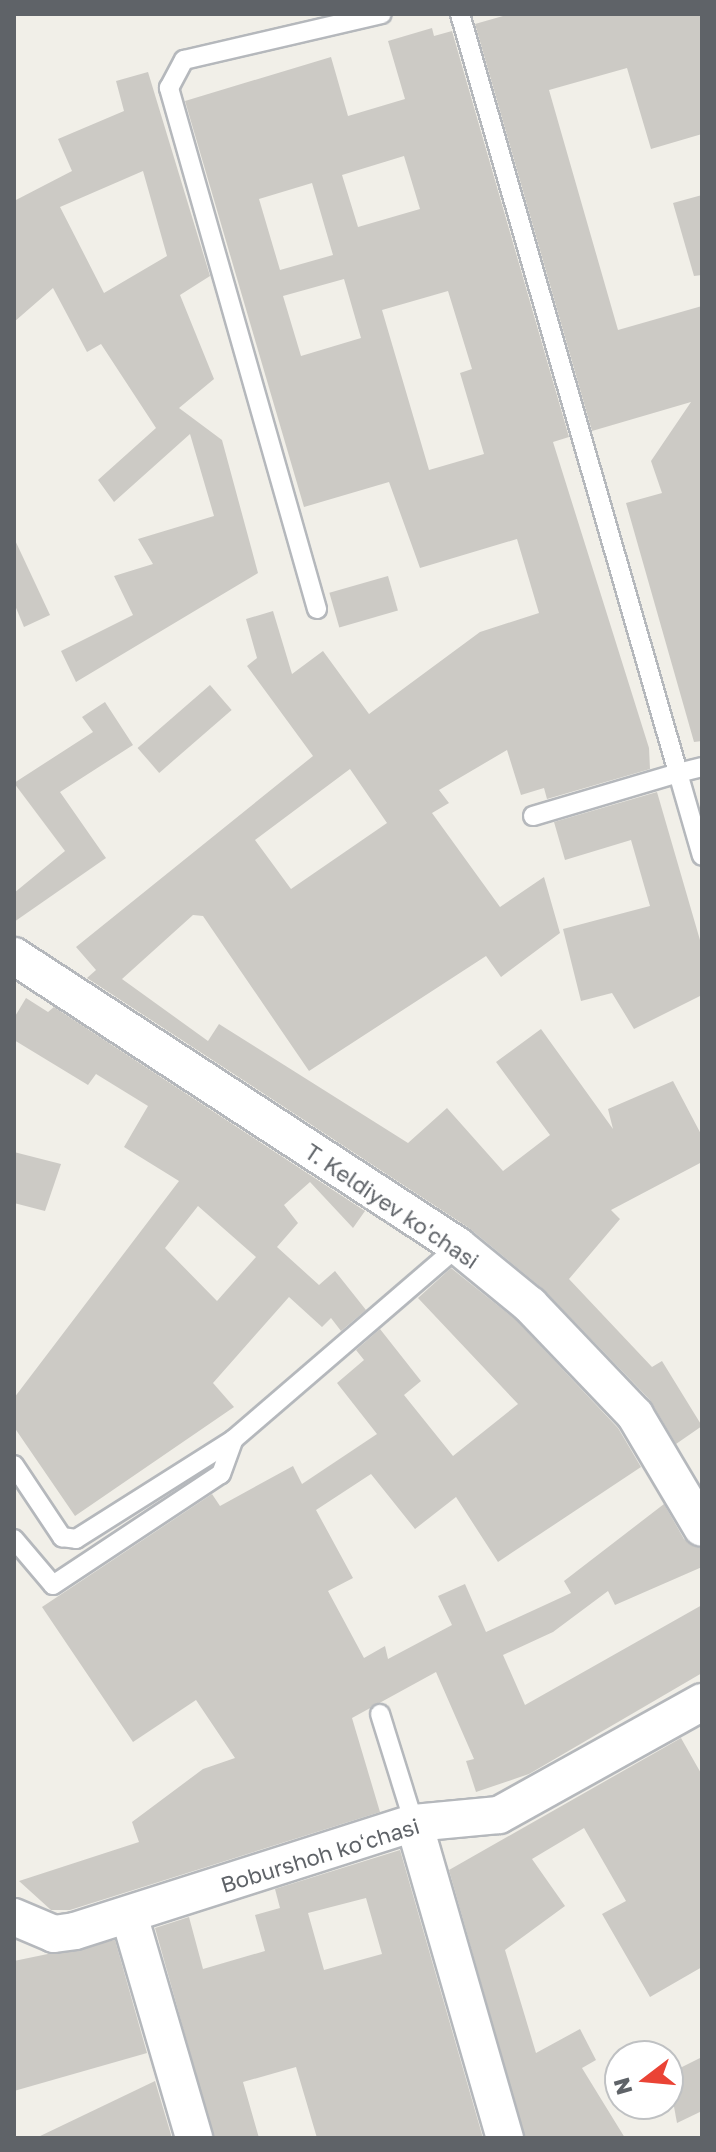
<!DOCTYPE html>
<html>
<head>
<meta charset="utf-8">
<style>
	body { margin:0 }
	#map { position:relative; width:716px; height:2152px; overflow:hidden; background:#f1efe8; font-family:"Golos Text",sans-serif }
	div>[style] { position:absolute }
	.building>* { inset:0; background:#cccac5; transform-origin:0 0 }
	.roads { filter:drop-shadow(2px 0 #b5b8bc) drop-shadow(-2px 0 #b5b8bc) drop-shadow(0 2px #b5b8bc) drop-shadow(0 -2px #b5b8bc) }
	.lane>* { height:18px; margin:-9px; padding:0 9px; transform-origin:9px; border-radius:9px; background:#fff }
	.street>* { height:36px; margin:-18px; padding:0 18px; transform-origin:18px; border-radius:18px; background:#fff }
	span { translate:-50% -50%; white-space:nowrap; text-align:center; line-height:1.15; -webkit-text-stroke:7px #fff; paint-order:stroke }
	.street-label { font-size:22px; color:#5f6368 }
	.frame { position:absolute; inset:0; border:16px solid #5f6368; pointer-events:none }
	.north { position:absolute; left:604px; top:2040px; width:80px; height:80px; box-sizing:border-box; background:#fff; border:2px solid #bfc1c3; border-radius:50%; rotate:254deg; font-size:22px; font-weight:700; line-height:32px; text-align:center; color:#5f6368 }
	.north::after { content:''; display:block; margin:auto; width:28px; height:36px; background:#ea4335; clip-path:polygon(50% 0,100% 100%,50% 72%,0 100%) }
</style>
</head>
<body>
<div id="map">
	<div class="building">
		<i style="clip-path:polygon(510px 14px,702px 14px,702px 134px,651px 149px,627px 68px,549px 90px,618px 330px,702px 306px,702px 741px,694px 742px,626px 503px,662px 493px,651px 461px,691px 402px,592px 431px,475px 24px)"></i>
		<i style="clip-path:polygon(evenodd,432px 28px,434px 36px,452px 31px,569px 437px,553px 442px,649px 748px,650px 769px,547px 799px,544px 788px,521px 795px,507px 750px,439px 790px,449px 803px,432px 813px,500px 907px,544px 877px,560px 933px,501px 977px,486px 956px,309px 1071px,203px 916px,193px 915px,122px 979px,208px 1041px,219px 1024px,408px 1143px,447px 1108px,503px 1171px,550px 1135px,496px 1062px,541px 1029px,613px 1129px,608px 1109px,673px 1081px,702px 1136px,702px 1162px,611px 1210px,620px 1219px,569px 1279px,652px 1367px,662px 1361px,702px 1426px,676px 1444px,650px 1400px,543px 1289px,469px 1228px,87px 978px,96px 970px,76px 947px,313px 756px,247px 666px,257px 658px,246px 619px,273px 611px,292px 674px,323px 651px,369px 714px,480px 632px,539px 613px,517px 539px,420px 568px,389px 482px,304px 507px,185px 101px,331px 57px,348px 116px,405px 99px,388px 41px,432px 28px,404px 156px,420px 209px,358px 227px,342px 175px,404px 156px,432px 28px,312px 183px,333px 255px,280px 270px,259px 199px,312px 183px,432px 28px,344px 279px,361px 338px,301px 356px,283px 296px,344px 279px,432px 28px,448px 291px,472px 369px,460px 373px,484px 454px,429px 470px,382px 310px,448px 291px,432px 28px,350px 769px,387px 823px,291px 889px,255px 840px,350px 769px)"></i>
		<i style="clip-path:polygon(evenodd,148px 72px,210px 276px,180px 295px,214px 379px,179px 408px,222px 440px,258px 573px,76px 682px,61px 651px,133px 615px,114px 576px,153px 564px,138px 539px,214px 516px,190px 434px,114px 502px,98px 480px,156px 428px,101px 344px,87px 352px,53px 288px,14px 322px,14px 201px,72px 171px,58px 139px,124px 111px,116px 81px,148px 72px,143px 171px,167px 256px,104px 293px,60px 207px,143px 171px)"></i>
		<i style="clip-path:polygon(702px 195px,702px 275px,694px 276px,673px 203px)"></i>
		<i style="clip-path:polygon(14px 538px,50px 615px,24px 627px,14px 603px)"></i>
		<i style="left:388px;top:576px;width:36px;height:61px;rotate:74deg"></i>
		<i style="left:210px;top:685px;width:33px;height:96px;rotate:49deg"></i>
		<i style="clip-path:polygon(105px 702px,133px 745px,60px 792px,106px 858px,14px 922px,14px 893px,65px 851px,14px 783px,93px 732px,82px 717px)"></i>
		<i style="clip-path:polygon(657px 792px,702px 947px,702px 995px,634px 1029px,612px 993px,581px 1001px,563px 929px,650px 906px,631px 840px,565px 860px,554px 822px)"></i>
		<i style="clip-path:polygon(evenodd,26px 998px,48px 1012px,54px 1007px,365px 1211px,353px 1228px,310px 1182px,284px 1205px,298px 1223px,277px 1247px,319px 1285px,335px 1271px,366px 1310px,341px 1331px,331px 1318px,322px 1327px,289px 1297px,213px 1383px,234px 1407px,75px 1516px,14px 1427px,14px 1398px,179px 1181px,124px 1147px,148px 1106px,96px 1074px,88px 1085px,14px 1040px,14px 1018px,26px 998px,198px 1206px,256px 1257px,217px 1301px,165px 1248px,198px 1206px)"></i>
		<i style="clip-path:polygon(14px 1152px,61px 1164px,45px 1211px,14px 1203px)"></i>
		<i style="clip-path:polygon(451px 1268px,516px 1320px,618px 1428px,641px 1467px,498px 1562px,456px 1497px,415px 1529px,371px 1474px,316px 1510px,353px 1578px,328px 1591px,364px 1658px,385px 1646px,388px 1659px,452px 1625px,438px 1596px,465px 1584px,486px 1632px,571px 1593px,564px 1581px,664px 1504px,684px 1539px,702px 1549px,702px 1567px,615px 1605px,608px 1591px,553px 1632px,503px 1655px,525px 1705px,702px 1605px,702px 1673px,529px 1774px,476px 1792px,466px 1761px,474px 1759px,436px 1672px,352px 1718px,380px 1812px,70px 1910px,51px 1910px,19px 1881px,139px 1842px,132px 1822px,203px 1769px,235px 1758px,196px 1700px,133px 1742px,42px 1607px,212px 1494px,220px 1506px,293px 1466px,302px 1484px,377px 1434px,337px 1383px,364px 1360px,356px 1350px,380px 1329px,421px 1381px,404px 1395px,453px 1456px,518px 1404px,418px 1298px)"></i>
		<i style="clip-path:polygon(681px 1738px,702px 1775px,702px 1967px,650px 1997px,602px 1914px,626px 1901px,584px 1828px,532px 1859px,565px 1906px,505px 1950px,536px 2053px,580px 2029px,596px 2060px,582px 2068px,625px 2138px,525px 2138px,449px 1870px)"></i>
		<i style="clip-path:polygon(evenodd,400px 1850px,483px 2138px,317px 2138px,296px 2067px,243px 2082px,259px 2138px,214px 2138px,155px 1928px,189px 1917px,203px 1969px,265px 1951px,255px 1915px,280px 1908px,275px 1889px,400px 1850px,366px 1898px,382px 1954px,324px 1970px,308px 1913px,366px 1898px)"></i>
		<i style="clip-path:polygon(115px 1940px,147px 2053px,14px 2091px,14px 1961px)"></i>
		<i style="clip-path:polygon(702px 2057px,702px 2111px,677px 2123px,668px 2074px)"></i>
		<i style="clip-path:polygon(155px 2081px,172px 2138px,36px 2138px)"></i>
	</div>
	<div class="roads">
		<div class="lane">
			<i style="left:460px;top:14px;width:790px;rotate:73.97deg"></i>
			<i style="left:678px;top:773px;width:25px;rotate:-14deg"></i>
			<i style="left:317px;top:609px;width:542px;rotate:-105.86deg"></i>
			<i style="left:169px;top:88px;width:32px;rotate:-62deg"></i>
			<i style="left:184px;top:60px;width:203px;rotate:-13.1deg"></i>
			<i style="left:533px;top:816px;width:151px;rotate:-16.5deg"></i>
			<i style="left:678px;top:773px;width:86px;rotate:73.9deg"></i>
			<i style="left:14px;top:1465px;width:87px;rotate:56.3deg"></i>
			<i style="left:62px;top:1537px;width:14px;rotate:8deg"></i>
			<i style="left:76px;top:1539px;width:187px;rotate:-32.3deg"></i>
			<i style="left:14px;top:1539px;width:60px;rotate:49.7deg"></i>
			<i style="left:53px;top:1585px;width:201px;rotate:-33.5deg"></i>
			<i style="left:221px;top:1474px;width:37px;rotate:-70deg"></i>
			<i style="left:234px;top:1439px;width:296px;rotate:-40.7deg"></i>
			<i style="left:380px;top:1714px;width:114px;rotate:72.7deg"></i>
		</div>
		<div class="street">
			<i style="left:14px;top:956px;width:530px;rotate:33.15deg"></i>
			<i style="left:458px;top:1246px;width:93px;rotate:39.3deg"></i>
			<i style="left:530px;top:1305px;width:152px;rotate:46.3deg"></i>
			<i style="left:635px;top:1415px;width:131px;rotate:59.3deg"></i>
			<i style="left:414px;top:1823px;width:328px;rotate:73.9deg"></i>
			<i style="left:129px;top:1915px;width:232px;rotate:73.7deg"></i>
			<i style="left:14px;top:1917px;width:43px;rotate:23deg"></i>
			<i style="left:54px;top:1934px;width:21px;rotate:-8deg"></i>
			<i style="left:75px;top:1931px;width:356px;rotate:-17.7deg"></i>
			<i style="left:414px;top:1823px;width:85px;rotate:-5.4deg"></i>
			<i style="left:499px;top:1815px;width:232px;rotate:-29.1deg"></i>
		</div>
	</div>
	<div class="street-label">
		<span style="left:392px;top:1206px;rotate:34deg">T. Keldiyev ko'chasi</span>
		<span style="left:320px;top:1855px;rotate:-17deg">Boburshoh koʻchasi</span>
	</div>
	<div class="frame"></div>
	<div class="north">N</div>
</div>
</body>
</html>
